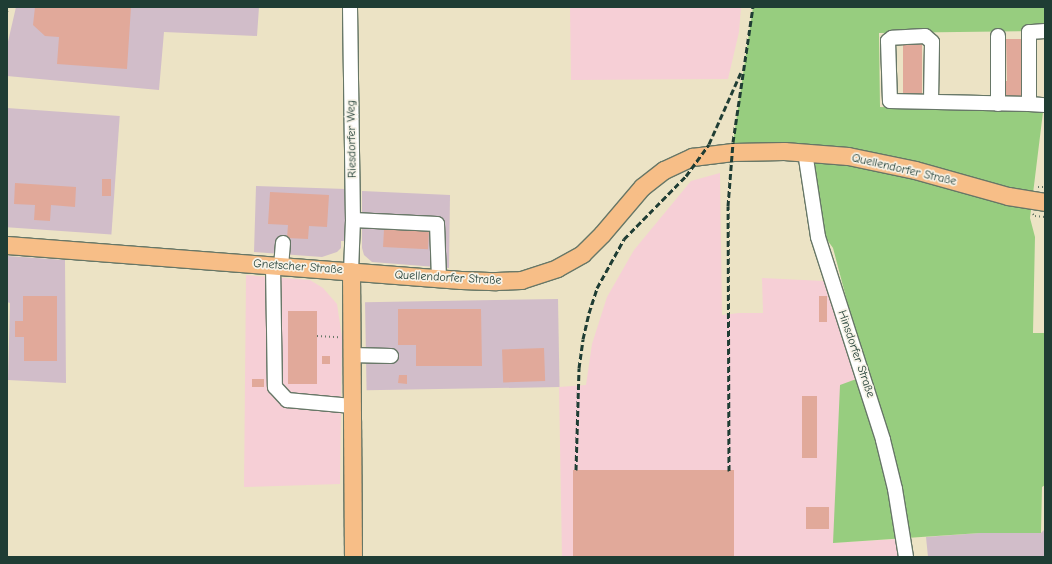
<!DOCTYPE html>
<html>
<head>
<meta charset="utf-8">
<style>
	body { margin:0 }
	#map { position:relative; width:1052px; height:564px; overflow:hidden; background:#ece3c5; font-family:"Comic Neue",sans-serif }
	div>[style] { position:absolute }
	.built>* { inset:0; background:#f6cfd6 }
	.industrial>* { inset:0; background:#d1bdc9; transform-origin:0 0 }
	.green>* { inset:0; background:#97cd7f }
	.building>* { inset:0; background:#e1a99a; transform-origin:0 0 }
	.path>* { height:1.5px; margin-top:-0.75px; transform-origin:0; background:repeating-linear-gradient(90deg,#677767 0 1px,transparent 0 4px) }
	.roads { filter:drop-shadow(1px 0 #677767) drop-shadow(-1px 0 #677767) drop-shadow(0 1px #677767) drop-shadow(0 -1px #677767) }
	.minor>* { height:14px; margin:-7px; padding:0 7px; transform-origin:7px; border-radius:7px; background:#fff }
	.major>* { height:17px; margin:-8.5px; padding:0 8.5px; transform-origin:8.5px; border-radius:8.5px; background:#f7be87 }
	.rail>* { height:3px; margin-top:-1.5px; transform-origin:0; background:repeating-linear-gradient(90deg,#1f3d34 0 6px,transparent 0 9px) }
	span { translate:-50% -50%; white-space:nowrap; text-align:center; line-height:1.15; -webkit-text-stroke:3.5px #f7f3e8; paint-order:stroke }
	.street-label { font-size:12px; color:#1f3d34 }
	.frame { position:absolute; inset:0; border:8px solid #1f3d34; pointer-events:none }
</style>
</head>
<body>
<div id="map">
	<div class="built">
		<i style="clip-path:polygon(570px 7px,741px 7px,739px 32px,728px 79px,571px 80px)"></i>
		<i style="clip-path:polygon(720px 173px,722px 315px,739px 313px,763px 313px,762px 278px,824px 281px,859px 378px,833px 543px,897px 539px,900px 557px,562px 557px,559px 387px,586px 385px,592px 344px,607px 297px,634px 250px,691px 181px)"></i>
		<i style="clip-path:polygon(246px 275px,310px 280px,323px 288px,337px 304px,342px 337px,340px 484px,244px 487px)"></i>
	</div>
	<div class="industrial">
		<i style="clip-path:polygon(16px 7px,259px 7px,257px 36px,164px 32px,159px 90px,7px 76px,7px 46px)"></i>
		<i style="left:7px;top:108px;width:113px;height:119px;rotate:4deg"></i>
		<i style="clip-path:polygon(256px 186px,346px 189px,346px 241px,341px 241px,341px 248px,337px 252px,322px 257px,254px 252px)"></i>
		<i style="clip-path:polygon(362px 191px,450px 195px,449px 268px,372px 262px,364px 255px,362px 248px)"></i>
		<i style="clip-path:polygon(7px 256px,65px 260px,66px 383px,8px 380px,10px 303px,7px 302px)"></i>
		<i style="left:558px;top:299px;width:88px;height:193px;rotate:89deg"></i>
		<i style="clip-path:polygon(1045px 529px,1045px 557px,928px 557px,926px 537px,980px 533px,1041px 533px)"></i>
	</div>
	<div class="green">
		<i style="clip-path:polygon(753px 7px,1045px 7px,1045px 31px,879px 33px,880px 107px,1043px 112px,1030px 218px,1035px 237px,1033px 333px,1045px 333px,1045px 485px,1042px 487px,1041px 533px,980px 533px,833px 543px,840px 385px,859px 378px,856px 335px,833px 248px,823px 234px,811px 161px,738px 146px,733px 142px)"></i>
	</div>
	<div class="building">
		<i style="clip-path:polygon(35px 7px,131px 7px,127px 69px,57px 64px,59px 37px,45px 36px,33px 25px)"></i>
		<i style="left:903px;top:39px;width:19px;height:61px"></i>
		<i style="clip-path:polygon(1006px 39px,1023px 39px,1024px 99px,1005px 99px,1004px 81px,1007px 81px)"></i>
		<i style="left:102px;top:179px;width:9px;height:17px"></i>
		<i style="clip-path:polygon(15px 183px,76px 187px,75px 207px,51px 205px,50px 221px,34px 220px,35px 205px,14px 204px)"></i>
		<i style="clip-path:polygon(270px 192px,329px 195px,327px 227px,309px 226px,308px 239px,287px 238px,288px 225px,268px 224px)"></i>
		<i style="left:384px;top:229px;width:45px;height:18px;rotate:3deg"></i>
		<i style="clip-path:polygon(23px 296px,57px 296px,57px 361px,24px 361px,24px 337px,15px 337px,15px 321px,23px 321px)"></i>
		<i style="left:819px;top:296px;width:8px;height:26px"></i>
		<i style="clip-path:polygon(398px 309px,481px 309px,482px 366px,416px 366px,416px 345px,398px 345px)"></i>
		<i style="left:288px;top:311px;width:29px;height:73px"></i>
		<i style="left:544px;top:348px;width:33px;height:42px;rotate:88deg"></i>
		<i style="left:322px;top:356px;width:8px;height:8px"></i>
		<i style="clip-path:polygon(399px 375px,407px 375px,407px 384px,398px 383px)"></i>
		<i style="left:252px;top:379px;width:12px;height:8px"></i>
		<i style="left:802px;top:396px;width:15px;height:62px"></i>
		<i style="left:573px;top:470px;width:161px;height:87px"></i>
		<i style="left:806px;top:507px;width:23px;height:22px"></i>
	</div>
	<div class="path">
		<i style="left:7px;top:12px;width:5px;rotate:-79deg"></i>
		<i style="left:1038px;top:187px;width:7px"></i>
		<i style="left:1033px;top:214px;width:3px;rotate:45deg"></i>
		<i style="left:1035px;top:216px;width:10px;rotate:6deg"></i>
		<i style="left:317px;top:336px;width:22px;rotate:3deg"></i>
	</div>
	<div class="roads">
		<div class="minor">
			<i style="left:350px;top:7px;width:213px;rotate:89.2deg"></i>
			<i style="left:353px;top:220px;width:51px;rotate:92.2deg"></i>
			<i style="left:1045px;top:31px;width:16px;rotate:176deg"></i>
			<i style="left:1029px;top:32px;width:72px;rotate:90deg"></i>
			<i style="left:1029px;top:104px;width:16px;rotate:4deg"></i>
			<i style="left:998px;top:36px;width:68px;rotate:90deg"></i>
			<i style="left:931px;top:101px;width:59px;rotate:-89deg"></i>
			<i style="left:932px;top:42px;width:9px;rotate:-139deg"></i>
			<i style="left:925px;top:36px;width:33px;rotate:177deg"></i>
			<i style="left:892px;top:38px;width:5px;rotate:143deg"></i>
			<i style="left:888px;top:41px;width:60px;rotate:88.1deg"></i>
			<i style="left:890px;top:101px;width:139px;rotate:1.2deg"></i>
			<i style="left:805px;top:152px;width:86px;rotate:81.3deg"></i>
			<i style="left:818px;top:237px;width:213px;rotate:72.2deg"></i>
			<i style="left:883px;top:440px;width:50px;rotate:76.2deg"></i>
			<i style="left:895px;top:489px;width:69px;rotate:80.8deg"></i>
			<i style="left:353px;top:220px;width:84px;rotate:2.7deg"></i>
			<i style="left:437px;top:224px;width:55px;rotate:87.9deg"></i>
			<i style="left:273px;top:265px;width:122px;rotate:89.1deg"></i>
			<i style="left:275px;top:387px;width:18px;rotate:47deg"></i>
			<i style="left:287px;top:400px;width:65px;rotate:5.3deg"></i>
			<i style="left:281px;top:266px;width:23px;rotate:-85deg"></i>
			<i style="left:351px;top:355px;width:40px;rotate:1.4deg"></i>
		</div>
		<div class="major">
			<i style="left:7px;top:245px;width:455px;rotate:4.4deg"></i>
			<i style="left:461px;top:280px;width:35px;rotate:2deg"></i>
			<i style="left:496px;top:281px;width:25px;rotate:-2deg"></i>
			<i style="left:521px;top:280px;width:38px;rotate:-18deg"></i>
			<i style="left:557px;top:268px;width:29px;rotate:-29deg"></i>
			<i style="left:582px;top:254px;width:28px;rotate:-45deg"></i>
			<i style="left:602px;top:234px;width:62px;rotate:-49.6deg"></i>
			<i style="left:642px;top:187px;width:28px;rotate:-38deg"></i>
			<i style="left:664px;top:170px;width:31px;rotate:-25deg"></i>
			<i style="left:692px;top:157px;width:41px;rotate:-7deg"></i>
			<i style="left:733px;top:152px;width:51px;rotate:-1.1deg"></i>
			<i style="left:784px;top:151px;width:64px;rotate:4.5deg"></i>
			<i style="left:848px;top:156px;width:68px;rotate:11.8deg"></i>
			<i style="left:915px;top:170px;width:97px;rotate:15.6deg"></i>
			<i style="left:1008px;top:196px;width:37px;rotate:9deg"></i>
			<i style="left:351px;top:271px;width:286px;rotate:89.6deg"></i>
		</div>
	</div>
	<div class="rail">
		<i style="left:576px;top:470px;width:102px;rotate:-88.3deg"></i>
		<i style="left:579px;top:368px;width:29px;rotate:-82deg"></i>
		<i style="left:583px;top:339px;width:27px;rotate:-77deg"></i>
		<i style="left:589px;top:313px;width:26px;rotate:-72deg"></i>
		<i style="left:597px;top:288px;width:56px;rotate:-61.1deg"></i>
		<i style="left:624px;top:239px;width:88px;rotate:-45.5deg"></i>
		<i style="left:686px;top:176px;width:39px;rotate:-54deg"></i>
		<i style="left:709px;top:144px;width:79px;rotate:-66deg"></i>
		<i style="left:729px;top:471px;width:265px;rotate:-90.2deg"></i>
		<i style="left:728px;top:206px;width:64px;rotate:-85.5deg"></i>
		<i style="left:733px;top:142px;width:136px;rotate:-81.6deg"></i>
	</div>
	<div class="street-label">
		<span style="left:352px;top:139px;rotate:-91deg">Riesdorfer Weg</span>
		<span style="left:904px;top:170px;rotate:13deg">Quellendorfer Straße</span>
		<span style="left:298px;top:267px;rotate:4deg">Gnetscher Straße</span>
		<span style="left:448px;top:278px;rotate:3deg">Quellendorfer Straße</span>
		<span style="left:856px;top:354px;rotate:71deg">Hinsdorfer Straße</span>
	</div>
	<div class="frame"></div>
</div>
</body>
</html>
